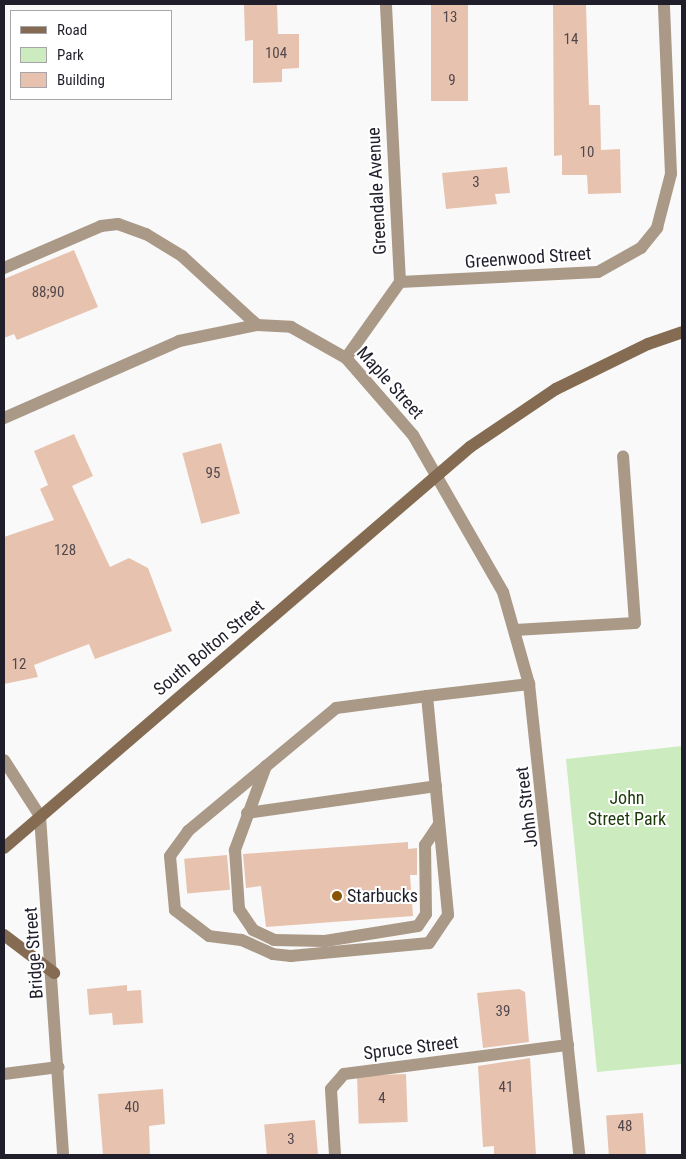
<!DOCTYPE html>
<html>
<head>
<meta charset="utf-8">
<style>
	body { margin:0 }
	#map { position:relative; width:686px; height:1159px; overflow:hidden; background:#f9f9f9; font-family:"Roboto Condensed",sans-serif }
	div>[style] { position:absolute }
	.green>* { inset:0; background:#ccecbf }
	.building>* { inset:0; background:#e7c3af; transform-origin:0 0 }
	.service>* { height:12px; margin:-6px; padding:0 6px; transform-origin:6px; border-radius:6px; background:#aa9987 }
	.minor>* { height:12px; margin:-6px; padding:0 6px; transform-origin:6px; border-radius:6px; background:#aa9987 }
	.secondary>* { height:12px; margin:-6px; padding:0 6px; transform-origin:6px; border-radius:6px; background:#846b51 }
	.dots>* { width:14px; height:14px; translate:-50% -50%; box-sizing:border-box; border:2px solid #fff; border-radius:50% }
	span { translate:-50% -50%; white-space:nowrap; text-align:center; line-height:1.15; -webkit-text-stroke:4px #fff; paint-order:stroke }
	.number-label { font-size:15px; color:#52474c }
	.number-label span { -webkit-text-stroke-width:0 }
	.street-label { font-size:18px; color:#201e2b }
	.park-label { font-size:18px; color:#1c3b0b }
	.poi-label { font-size:18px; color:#201e2b }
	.left { translate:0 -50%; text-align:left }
	.frame { position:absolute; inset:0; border:5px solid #201e2b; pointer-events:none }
	.legend { position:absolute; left:10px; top:10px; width:162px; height:90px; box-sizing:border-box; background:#fff; border:1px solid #a6a5aa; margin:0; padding:6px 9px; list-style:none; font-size:15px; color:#201e2b }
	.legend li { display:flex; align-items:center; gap:10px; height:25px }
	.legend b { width:25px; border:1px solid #a6a5aa }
</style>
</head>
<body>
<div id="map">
	<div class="green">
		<i style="clip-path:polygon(682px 746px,682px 1064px,597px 1072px,566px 759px)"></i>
	</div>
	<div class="building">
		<i style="clip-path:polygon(244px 4px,277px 4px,278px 34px,299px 34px,299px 68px,282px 69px,282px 82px,253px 83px,253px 40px,245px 41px)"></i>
		<i style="left:431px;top:4px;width:37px;height:97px"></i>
		<i style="clip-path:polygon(553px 4px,586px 4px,589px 105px,600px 105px,601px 150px,620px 149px,621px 193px,588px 194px,587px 175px,562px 175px,562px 155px,554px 156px)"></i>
		<i style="clip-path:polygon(507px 167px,510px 193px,495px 194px,497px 204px,446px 209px,442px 173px)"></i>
		<i style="clip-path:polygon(74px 250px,98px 307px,17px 340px,14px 334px,4px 338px,4px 279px)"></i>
		<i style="clip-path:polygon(74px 434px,93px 476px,72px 486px,110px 567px,129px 558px,148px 568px,172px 631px,95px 659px,89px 644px,34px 665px,38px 677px,4px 684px,4px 537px,54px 520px,40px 489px,48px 485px,34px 451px)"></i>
		<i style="left:221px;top:443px;width:73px;height:40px;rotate:75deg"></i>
		<i style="clip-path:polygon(408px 842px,408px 849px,417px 848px,417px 875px,410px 875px,413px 916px,266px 927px,261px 886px,246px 888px,243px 854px)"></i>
		<i style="left:227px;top:855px;width:35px;height:43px;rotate:85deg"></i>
		<i style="clip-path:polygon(127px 985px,127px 991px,141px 990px,143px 1023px,113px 1025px,112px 1013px,89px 1015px,87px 989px)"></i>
		<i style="clip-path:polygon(519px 989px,525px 992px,529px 1042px,483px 1048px,477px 993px)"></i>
		<i style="clip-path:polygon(530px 1058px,536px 1155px,494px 1155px,494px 1146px,483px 1147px,478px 1066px)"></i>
		<i style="left:406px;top:1074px;width:48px;height:49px;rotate:88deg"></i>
		<i style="clip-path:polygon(163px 1089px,165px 1124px,149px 1126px,150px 1155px,103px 1155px,98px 1094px)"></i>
		<i style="left:643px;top:1113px;width:42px;height:37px;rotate:86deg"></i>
		<i style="left:315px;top:1120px;width:35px;height:51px;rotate:85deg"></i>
	</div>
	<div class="service">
		<i style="left:4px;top:268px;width:106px;rotate:-23.4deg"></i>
		<i style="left:101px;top:226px;width:17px;rotate:-7deg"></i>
		<i style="left:118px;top:224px;width:30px;rotate:20deg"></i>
		<i style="left:146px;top:234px;width:42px;rotate:31.4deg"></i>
		<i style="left:182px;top:256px;width:102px;rotate:42.6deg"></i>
		<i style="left:515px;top:630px;width:120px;rotate:-3.3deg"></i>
		<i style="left:635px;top:623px;width:167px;rotate:-94.1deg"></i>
		<i style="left:427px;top:696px;width:220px;rotate:84.5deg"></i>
		<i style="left:448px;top:915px;width:34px;rotate:124deg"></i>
		<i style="left:429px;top:943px;width:139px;rotate:174.6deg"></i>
		<i style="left:291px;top:956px;width:18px;rotate:-174deg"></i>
		<i style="left:273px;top:954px;width:35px;rotate:-156deg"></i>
		<i style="left:241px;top:940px;width:32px;rotate:-173deg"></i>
		<i style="left:209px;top:936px;width:43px;rotate:-142.6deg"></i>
		<i style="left:175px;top:910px;width:54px;rotate:-95.3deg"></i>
		<i style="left:170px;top:856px;width:31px;rotate:-54deg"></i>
		<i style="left:188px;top:831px;width:192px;rotate:-39.7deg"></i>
		<i style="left:336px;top:708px;width:92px;rotate:-7.5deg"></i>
		<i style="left:427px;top:696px;width:103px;rotate:-6.7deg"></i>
		<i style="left:266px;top:766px;width:90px;rotate:110.3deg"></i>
		<i style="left:235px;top:850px;width:59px;rotate:86.1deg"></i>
		<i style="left:239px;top:909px;width:25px;rotate:56deg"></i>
		<i style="left:253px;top:930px;width:23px;rotate:25deg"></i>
		<i style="left:274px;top:940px;width:51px;rotate:1.1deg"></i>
		<i style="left:325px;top:941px;width:94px;rotate:-9.2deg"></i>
		<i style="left:418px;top:926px;width:14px;rotate:-56deg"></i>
		<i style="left:426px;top:914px;width:69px;rotate:-90.8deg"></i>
		<i style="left:425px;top:845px;width:25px;rotate:-56deg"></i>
		<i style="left:247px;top:813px;width:191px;rotate:-8.1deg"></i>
		<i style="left:4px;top:1074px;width:55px;rotate:-7.3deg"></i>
	</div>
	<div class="minor">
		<i style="left:400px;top:282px;width:198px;rotate:-2.9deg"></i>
		<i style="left:598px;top:272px;width:49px;rotate:-29.2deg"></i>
		<i style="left:641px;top:248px;width:26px;rotate:-51deg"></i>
		<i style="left:657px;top:228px;width:56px;rotate:-75.5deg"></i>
		<i style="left:671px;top:174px;width:170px;rotate:-92.4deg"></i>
		<i style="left:346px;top:358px;width:93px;rotate:-54.6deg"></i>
		<i style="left:400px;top:282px;width:278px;rotate:-92.9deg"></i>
		<i style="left:4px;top:418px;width:191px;rotate:-23.7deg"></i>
		<i style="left:179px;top:341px;width:80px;rotate:-11.6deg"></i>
		<i style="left:257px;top:325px;width:34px;rotate:3deg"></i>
		<i style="left:291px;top:327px;width:63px;rotate:29.4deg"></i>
		<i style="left:346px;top:358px;width:102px;rotate:49deg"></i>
		<i style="left:413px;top:435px;width:181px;rotate:60.2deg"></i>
		<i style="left:503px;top:592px;width:96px;rotate:74.2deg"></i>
		<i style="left:529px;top:684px;width:474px;rotate:83.9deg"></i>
		<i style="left:4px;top:760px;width:67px;rotate:57.3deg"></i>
		<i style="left:40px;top:816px;width:340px;rotate:86.1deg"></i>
		<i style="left:335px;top:1155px;width:66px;rotate:-93.5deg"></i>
		<i style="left:331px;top:1089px;width:20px;rotate:-49deg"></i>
		<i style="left:344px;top:1074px;width:226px;rotate:-7.4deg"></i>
	</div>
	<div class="secondary">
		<i style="left:4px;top:848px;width:615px;rotate:-40.71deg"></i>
		<i style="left:470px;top:447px;width:104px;rotate:-34deg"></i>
		<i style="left:556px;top:389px;width:102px;rotate:-26.1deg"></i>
		<i style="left:648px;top:344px;width:36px;rotate:-19deg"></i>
		<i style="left:4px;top:935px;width:63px;rotate:37.2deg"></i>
	</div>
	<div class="dots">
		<i style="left:337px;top:896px;background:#885400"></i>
	</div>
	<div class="number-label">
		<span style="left:450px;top:18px">13</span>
		<span style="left:571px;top:40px">14</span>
		<span style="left:276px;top:54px">104</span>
		<span style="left:452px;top:81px">9</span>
		<span style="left:587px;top:153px">10</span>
		<span style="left:476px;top:183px">3</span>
		<span style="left:48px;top:293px">88;90</span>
		<span style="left:213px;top:474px">95</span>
		<span style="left:65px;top:551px">128</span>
		<span style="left:19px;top:665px">12</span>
		<span style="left:503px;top:1012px">39</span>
		<span style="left:506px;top:1088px">41</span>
		<span style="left:382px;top:1099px">4</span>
		<span style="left:132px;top:1108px">40</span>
		<span style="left:625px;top:1127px">48</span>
		<span style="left:291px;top:1140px">3</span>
	</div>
	<div class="street-label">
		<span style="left:377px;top:191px;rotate:-93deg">Greendale Avenue</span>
		<span style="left:528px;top:258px;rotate:-4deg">Greenwood Street</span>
		<span style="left:390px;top:383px;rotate:48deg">Maple Street</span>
		<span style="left:209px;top:648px;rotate:-40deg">South Bolton Street</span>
		<span style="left:527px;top:807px;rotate:-97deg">John Street</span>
		<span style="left:34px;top:953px;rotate:-94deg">Bridge Street</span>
		<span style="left:411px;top:1048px;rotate:-7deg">Spruce Street</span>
	</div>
	<div class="park-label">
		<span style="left:627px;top:809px">John<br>Street Park</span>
	</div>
	<div class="poi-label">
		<span class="left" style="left:347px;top:896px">Starbucks</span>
	</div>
	<div class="frame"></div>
	<ul class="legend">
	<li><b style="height:6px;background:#846b51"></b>Road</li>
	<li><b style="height:14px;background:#ccecbf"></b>Park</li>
	<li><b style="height:14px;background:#e7c3af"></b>Building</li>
	</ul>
</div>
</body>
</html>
